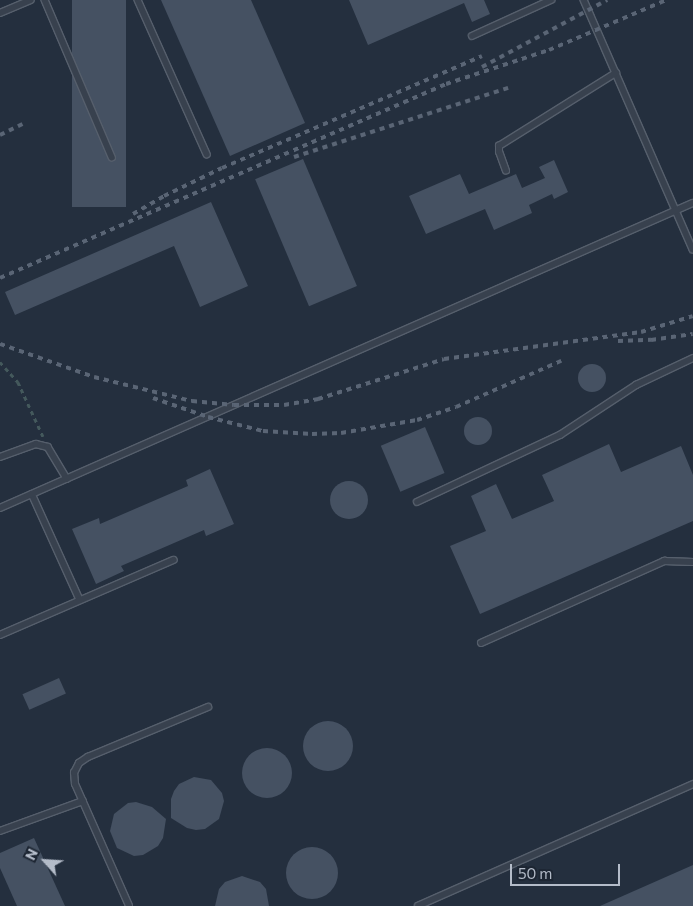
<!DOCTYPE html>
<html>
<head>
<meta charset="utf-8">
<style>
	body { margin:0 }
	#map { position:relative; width:693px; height:906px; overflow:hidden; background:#242f3e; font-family:Commissioner,sans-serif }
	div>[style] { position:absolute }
	.building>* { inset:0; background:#455162; transform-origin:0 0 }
	.round { border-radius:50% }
	.path>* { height:2.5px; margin-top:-1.25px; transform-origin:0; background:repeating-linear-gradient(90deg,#44595c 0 4px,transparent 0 8px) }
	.roads { filter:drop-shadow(1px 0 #565f6c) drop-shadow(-1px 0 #565f6c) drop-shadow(0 1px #565f6c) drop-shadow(0 -1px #565f6c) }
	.service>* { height:5.5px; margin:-2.75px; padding:0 2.75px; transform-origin:2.75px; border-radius:2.75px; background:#38414e }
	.rail>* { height:4px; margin-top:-2px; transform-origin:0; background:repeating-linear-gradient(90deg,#5a6575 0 5px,transparent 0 10px) }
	span { translate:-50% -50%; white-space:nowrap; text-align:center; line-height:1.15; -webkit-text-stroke:4px #1d2633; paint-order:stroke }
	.north { position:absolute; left:20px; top:836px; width:50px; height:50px; -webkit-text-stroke:4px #1d2633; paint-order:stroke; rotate:296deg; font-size:14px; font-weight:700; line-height:20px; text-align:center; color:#b4bcc9 }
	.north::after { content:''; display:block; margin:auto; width:18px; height:22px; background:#b4bcc9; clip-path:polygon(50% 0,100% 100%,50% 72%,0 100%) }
	.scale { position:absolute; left:510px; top:864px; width:110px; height:22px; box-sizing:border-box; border:2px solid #b4bcc9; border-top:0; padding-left:6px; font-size:15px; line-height:18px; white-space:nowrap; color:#b4bcc9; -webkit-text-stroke:4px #1d2633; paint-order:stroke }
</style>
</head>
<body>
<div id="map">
	<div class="building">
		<i style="left:72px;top:0;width:54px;height:207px"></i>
		<i style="clip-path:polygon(161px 0,251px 0,305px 123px,230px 156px)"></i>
		<i style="clip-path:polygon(349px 0,484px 0,490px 14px,472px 22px,464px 3px,368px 45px)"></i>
		<i style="left:303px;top:159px;width:138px;height:52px;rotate:67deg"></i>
		<i style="clip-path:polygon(554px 160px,568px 192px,554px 199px,552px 194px,529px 205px,532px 213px,494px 230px,485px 209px,426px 234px,409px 196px,460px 174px,469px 194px,516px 174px,522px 188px,545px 178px,539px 167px)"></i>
		<i style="clip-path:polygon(211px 202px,248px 286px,200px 307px,174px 246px,15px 315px,5px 292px)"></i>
		<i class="round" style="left:578px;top:364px;width:28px;height:28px"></i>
		<i class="round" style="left:464px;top:417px;width:28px;height:28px"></i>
		<i style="left:425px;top:427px;width:50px;height:48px;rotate:67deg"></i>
		<i style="clip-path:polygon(609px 444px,621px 472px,681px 446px,693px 475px,693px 521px,480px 614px,450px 546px,486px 531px,471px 496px,496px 484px,512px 519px,554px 501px,542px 475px)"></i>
		<i style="clip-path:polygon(210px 469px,234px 524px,206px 536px,204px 530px,121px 566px,124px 571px,96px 584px,72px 529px,99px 518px,100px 524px,188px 486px,186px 480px)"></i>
		<i class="round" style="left:330px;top:481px;width:38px;height:38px"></i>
		<i style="left:59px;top:678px;width:17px;height:40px;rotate:66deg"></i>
		<i class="round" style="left:303px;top:721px;width:50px;height:50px"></i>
		<i class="round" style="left:242px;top:748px;width:50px;height:50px"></i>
		<i style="clip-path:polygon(194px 777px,211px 780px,222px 793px,224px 801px,219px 819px,205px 829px,196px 830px,187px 828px,171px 818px,171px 799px,174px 791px,179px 784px)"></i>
		<i style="clip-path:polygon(136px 802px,152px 807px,166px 819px,163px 838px,158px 846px,143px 855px,134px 856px,117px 848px,110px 831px,114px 814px,128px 803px)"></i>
		<i style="clip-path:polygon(34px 838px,65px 906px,17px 906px,0 868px,0 853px)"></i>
		<i class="round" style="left:286px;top:847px;width:52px;height:52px"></i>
		<i style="clip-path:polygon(693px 865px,693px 906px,600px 906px)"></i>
		<i style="clip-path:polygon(242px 876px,260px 882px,266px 889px,269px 906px,215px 906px,219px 889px,225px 882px)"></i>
	</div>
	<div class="path">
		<i style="left:0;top:362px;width:27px;rotate:48deg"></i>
		<i style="left:18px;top:382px;width:60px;rotate:65.2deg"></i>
	</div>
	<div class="roads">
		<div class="service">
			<i style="left:45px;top:0;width:171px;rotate:66.9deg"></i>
			<i style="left:138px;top:0;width:169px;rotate:65.9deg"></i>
			<i style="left:584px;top:0;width:272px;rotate:66.4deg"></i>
			<i style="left:0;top:13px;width:33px;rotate:-23deg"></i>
			<i style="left:472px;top:36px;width:87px;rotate:-24.5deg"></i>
			<i style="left:506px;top:171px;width:20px;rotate:-110deg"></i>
			<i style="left:499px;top:152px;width:6px;rotate:-90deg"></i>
			<i style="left:499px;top:146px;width:138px;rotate:-32deg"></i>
			<i style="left:0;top:457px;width:38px;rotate:-20deg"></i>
			<i style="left:36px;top:444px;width:12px;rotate:14deg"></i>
			<i style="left:48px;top:447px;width:37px;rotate:59deg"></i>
			<i style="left:32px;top:494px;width:116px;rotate:65.6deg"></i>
			<i style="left:417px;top:502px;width:158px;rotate:-25.1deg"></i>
			<i style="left:560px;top:435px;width:91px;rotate:-33.3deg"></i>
			<i style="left:636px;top:385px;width:63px;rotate:-25.3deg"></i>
			<i style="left:0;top:508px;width:757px;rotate:-23.76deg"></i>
			<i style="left:0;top:635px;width:189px;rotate:-23.4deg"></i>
			<i style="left:481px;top:643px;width:201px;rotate:-24.1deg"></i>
			<i style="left:664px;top:561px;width:29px;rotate:2deg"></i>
			<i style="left:0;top:831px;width:88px;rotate:-19.9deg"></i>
			<i style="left:129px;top:906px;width:133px;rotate:-113.9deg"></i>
			<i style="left:75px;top:784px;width:11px;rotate:-95deg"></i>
			<i style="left:74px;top:773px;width:11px;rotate:-63deg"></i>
			<i style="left:79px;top:763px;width:11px;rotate:-34deg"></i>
			<i style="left:88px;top:757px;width:130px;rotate:-22.6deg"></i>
			<i style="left:418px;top:906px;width:301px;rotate:-23.9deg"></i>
		</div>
	</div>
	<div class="rail">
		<i style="left:482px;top:67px;width:142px;rotate:-28.2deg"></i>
		<i style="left:0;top:135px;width:25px;rotate:-26deg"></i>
		<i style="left:294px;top:157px;width:225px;rotate:-17.9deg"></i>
		<i style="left:133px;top:214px;width:36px;rotate:-30deg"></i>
		<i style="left:164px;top:196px;width:64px;rotate:-25.8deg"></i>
		<i style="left:222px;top:168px;width:283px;rotate:-23.3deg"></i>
		<i style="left:0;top:278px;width:486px;rotate:-23.5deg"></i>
		<i style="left:446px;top:84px;width:108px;rotate:-18.3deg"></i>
		<i style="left:549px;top:50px;width:127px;rotate:-23.1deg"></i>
		<i style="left:618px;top:341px;width:33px;rotate:-2deg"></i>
		<i style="left:651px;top:340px;width:42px;rotate:-8.1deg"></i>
		<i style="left:0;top:344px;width:100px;rotate:19.3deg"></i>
		<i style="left:94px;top:377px;width:101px;rotate:13.8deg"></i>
		<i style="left:192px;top:401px;width:42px;rotate:5.4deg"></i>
		<i style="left:234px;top:405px;width:50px"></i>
		<i style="left:284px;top:405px;width:35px;rotate:-10deg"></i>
		<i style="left:318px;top:399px;width:132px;rotate:-17.6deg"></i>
		<i style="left:444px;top:359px;width:199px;rotate:-7.8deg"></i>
		<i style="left:641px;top:332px;width:54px;rotate:-17.1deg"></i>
		<i style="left:153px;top:398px;width:58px;rotate:19.1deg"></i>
		<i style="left:208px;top:417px;width:57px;rotate:14.3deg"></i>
		<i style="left:263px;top:431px;width:49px;rotate:3.5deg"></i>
		<i style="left:312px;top:434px;width:29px;rotate:-2deg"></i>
		<i style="left:341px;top:433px;width:77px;rotate:-9.7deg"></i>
		<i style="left:417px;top:420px;width:41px;rotate:-18.4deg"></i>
		<i style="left:456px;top:407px;width:115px;rotate:-23.7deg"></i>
	</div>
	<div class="north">N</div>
	<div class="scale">50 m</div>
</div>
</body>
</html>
